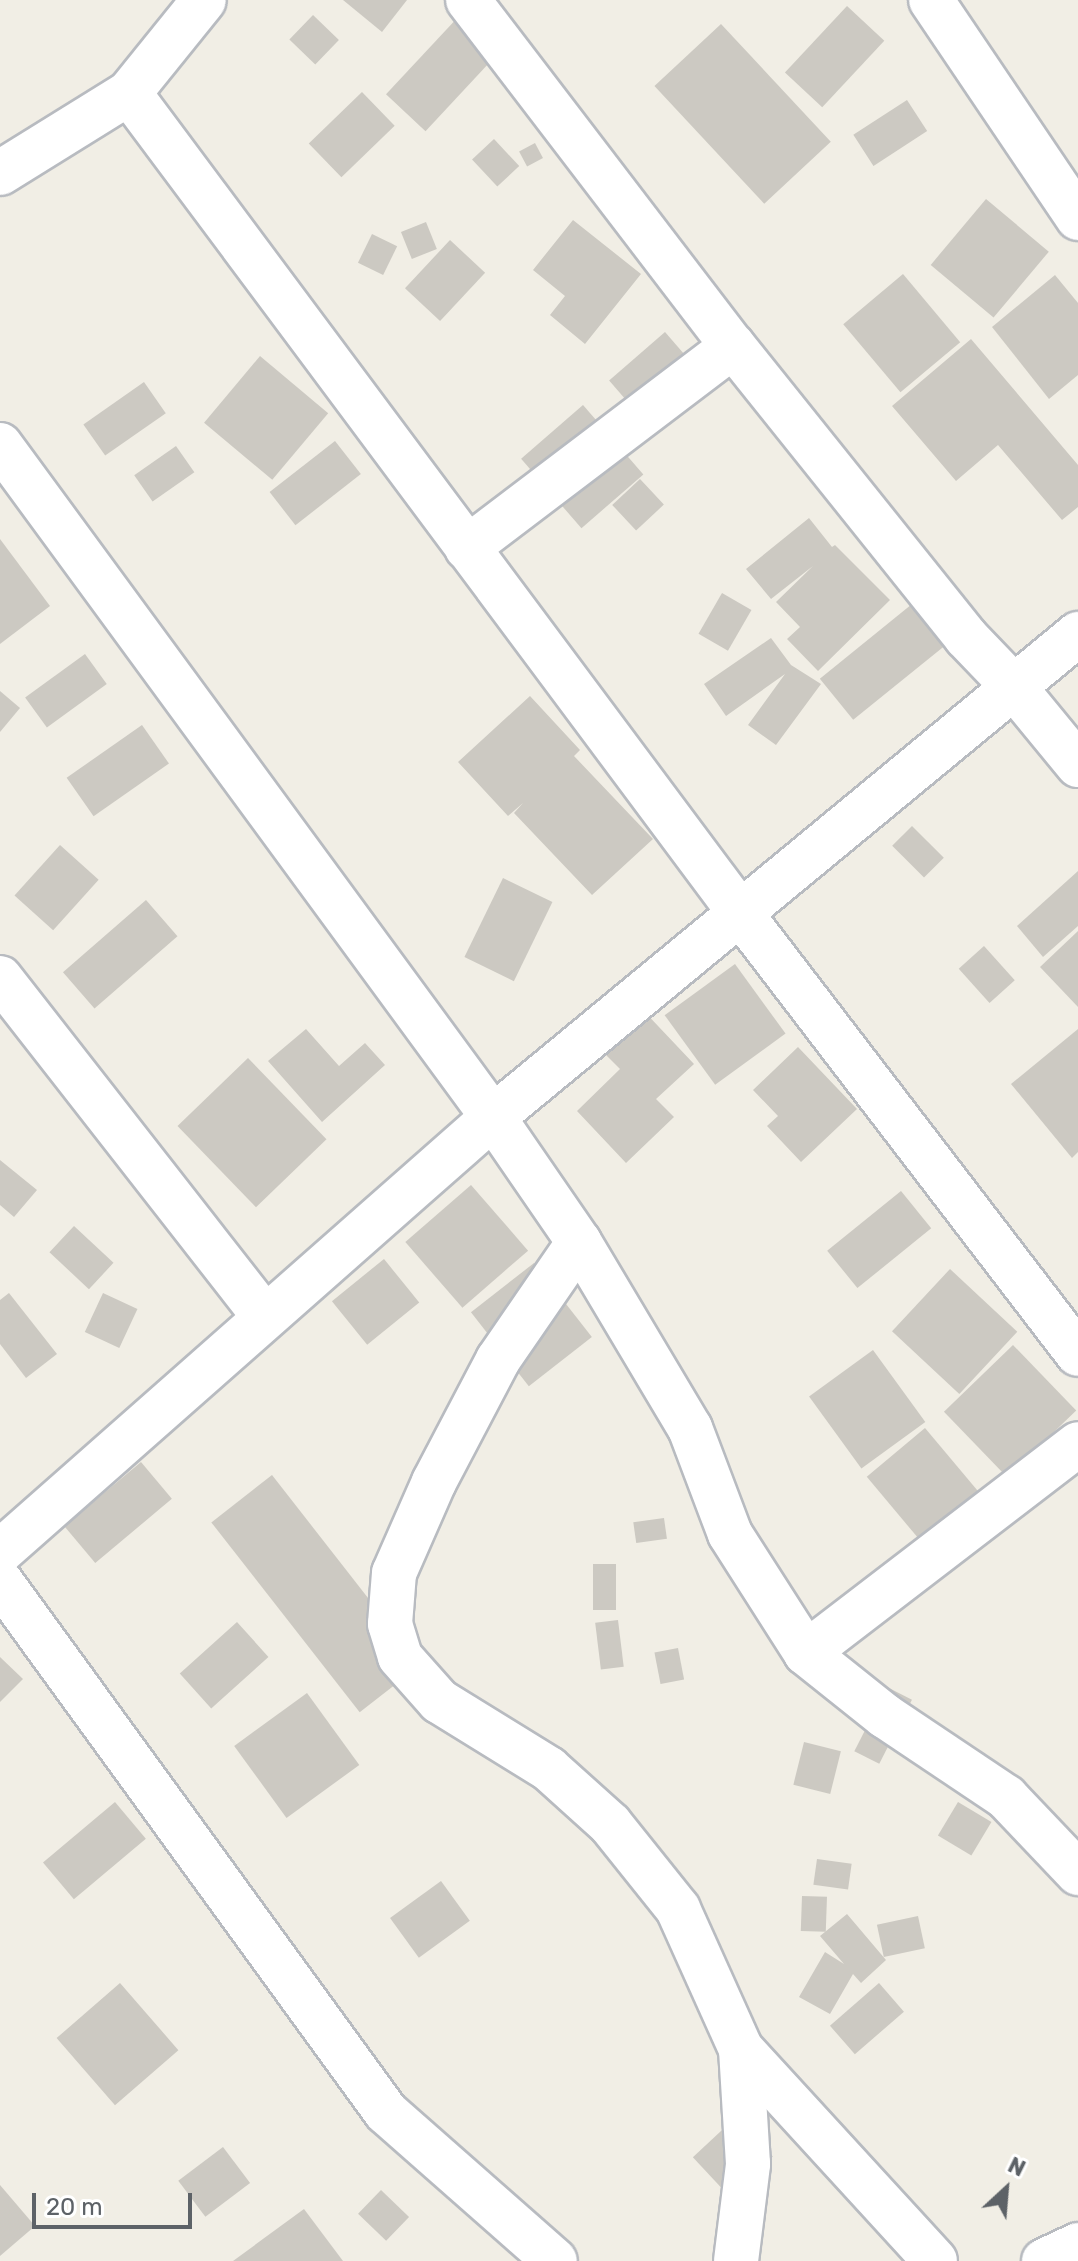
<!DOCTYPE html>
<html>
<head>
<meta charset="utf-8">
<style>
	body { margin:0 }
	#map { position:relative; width:1078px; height:2261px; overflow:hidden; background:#f1eee5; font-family:Rubik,sans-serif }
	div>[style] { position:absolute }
	.building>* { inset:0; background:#ccc9c2; transform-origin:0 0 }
	.roads { filter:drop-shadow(2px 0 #b8bbc0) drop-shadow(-2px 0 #b8bbc0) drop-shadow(0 2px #b8bbc0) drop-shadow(0 -2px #b8bbc0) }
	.street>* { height:44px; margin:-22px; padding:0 22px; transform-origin:22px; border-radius:22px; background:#fff }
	span { translate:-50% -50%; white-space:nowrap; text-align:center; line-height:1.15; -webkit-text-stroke:8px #fff; paint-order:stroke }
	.north { position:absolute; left:966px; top:2149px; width:80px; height:80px; -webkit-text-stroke:6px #fff; paint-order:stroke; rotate:26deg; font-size:22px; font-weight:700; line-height:32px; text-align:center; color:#5d6267 }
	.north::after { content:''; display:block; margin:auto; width:28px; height:36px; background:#5d6267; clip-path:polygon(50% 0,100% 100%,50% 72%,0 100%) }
	.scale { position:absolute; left:32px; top:2193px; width:160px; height:36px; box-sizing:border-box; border:4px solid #5d6267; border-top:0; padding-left:10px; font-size:24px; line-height:28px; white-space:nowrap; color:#5d6267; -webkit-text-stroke:6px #fff; paint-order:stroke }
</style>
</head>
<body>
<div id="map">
	<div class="building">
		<i style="clip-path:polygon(343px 0,407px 0,382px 32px)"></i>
		<i style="left:474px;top:0;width:54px;height:129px;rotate:43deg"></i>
		<i style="left:847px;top:6px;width:51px;height:91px;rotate:43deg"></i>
		<i style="left:313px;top:15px;width:36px;height:34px;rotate:44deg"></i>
		<i style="left:721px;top:24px;width:161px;height:91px;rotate:47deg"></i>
		<i style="left:362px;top:92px;width:47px;height:74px;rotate:46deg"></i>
		<i style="left:907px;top:100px;width:37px;height:64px;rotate:57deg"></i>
		<i style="left:494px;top:139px;width:37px;height:30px;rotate:47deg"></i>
		<i style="left:535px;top:143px;width:17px;height:18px;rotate:62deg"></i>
		<i style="left:986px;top:199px;width:82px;height:86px;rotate:40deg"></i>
		<i style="clip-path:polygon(573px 220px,641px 274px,585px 344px,550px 315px,565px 296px,533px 270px)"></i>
		<i style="left:426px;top:222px;width:29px;height:27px;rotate:68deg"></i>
		<i style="left:372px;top:234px;width:28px;height:32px;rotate:26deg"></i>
		<i style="left:450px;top:240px;width:48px;height:66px;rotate:43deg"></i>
		<i style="left:903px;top:274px;width:89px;height:78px;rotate:50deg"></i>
		<i style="clip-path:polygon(1055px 275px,1078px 303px,1078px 375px,1049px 399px,992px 327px)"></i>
		<i style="left:665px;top:332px;width:35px;height:74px;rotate:49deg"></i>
		<i style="clip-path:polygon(971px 339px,1078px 465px,1078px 507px,1062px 520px,998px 445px,956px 481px,892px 406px)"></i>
		<i style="left:260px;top:356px;width:89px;height:87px;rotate:40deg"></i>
		<i style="left:144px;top:382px;width:38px;height:74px;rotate:55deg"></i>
		<i style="left:583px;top:405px;width:92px;height:82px;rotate:49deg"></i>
		<i style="left:335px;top:441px;width:42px;height:83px;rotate:52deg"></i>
		<i style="left:176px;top:446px;width:32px;height:51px;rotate:55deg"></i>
		<i style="left:640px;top:479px;width:35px;height:38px;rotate:47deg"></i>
		<i style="clip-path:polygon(809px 518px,832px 547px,835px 545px,890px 600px,818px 671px,787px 639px,800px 627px,776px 602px,813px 566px,771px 599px,746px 569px)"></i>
		<i style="clip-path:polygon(0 539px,50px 606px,0 644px)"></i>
		<i style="left:722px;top:593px;width:34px;height:47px;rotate:30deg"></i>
		<i style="left:917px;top:600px;width:53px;height:125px;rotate:51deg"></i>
		<i style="clip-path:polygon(771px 638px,791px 665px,821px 684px,776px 745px,748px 725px,785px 674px,726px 716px,704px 684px)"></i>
		<i style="left:85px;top:654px;width:37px;height:74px;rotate:54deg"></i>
		<i style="clip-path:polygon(0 691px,20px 708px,0 732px)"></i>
		<i style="clip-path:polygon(530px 696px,580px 750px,574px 756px,653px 839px,592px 895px,514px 813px,523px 803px,508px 816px,458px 762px)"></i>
		<i style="left:142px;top:725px;width:47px;height:92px;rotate:55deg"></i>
		<i style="left:912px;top:826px;width:45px;height:28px;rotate:45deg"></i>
		<i style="left:60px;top:845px;width:52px;height:68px;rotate:42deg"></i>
		<i style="clip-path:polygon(1078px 871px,1078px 926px,1043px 957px,1017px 926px)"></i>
		<i style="left:503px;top:878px;width:55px;height:88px;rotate:26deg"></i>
		<i style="left:146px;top:900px;width:48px;height:110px;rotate:49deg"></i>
		<i style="clip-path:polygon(1078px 931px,1078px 1007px,1040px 967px)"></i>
		<i style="left:984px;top:946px;width:46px;height:34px;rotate:48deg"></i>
		<i style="left:735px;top:964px;width:86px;height:87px;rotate:54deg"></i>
		<i style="clip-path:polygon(641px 1008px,694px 1064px,656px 1099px,674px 1117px,626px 1163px,577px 1111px,620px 1069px,599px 1048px)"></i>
		<i style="clip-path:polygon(306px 1029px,339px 1066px,365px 1043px,385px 1065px,322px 1122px,268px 1061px)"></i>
		<i style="clip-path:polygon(1078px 1029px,1078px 1152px,1072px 1158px,1011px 1084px)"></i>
		<i style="clip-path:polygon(798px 1047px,857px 1109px,801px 1162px,767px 1126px,778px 1116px,753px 1090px)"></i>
		<i style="left:248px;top:1058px;width:113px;height:98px;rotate:46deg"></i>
		<i style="clip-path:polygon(0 1160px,37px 1190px,14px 1217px,0 1205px)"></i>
		<i style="left:471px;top:1185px;width:87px;height:87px;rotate:49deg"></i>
		<i style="left:901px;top:1191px;width:48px;height:95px;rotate:51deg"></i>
		<i style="left:74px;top:1226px;width:54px;height:36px;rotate:43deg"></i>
		<i style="left:384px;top:1259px;width:56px;height:67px;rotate:51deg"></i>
		<i style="left:534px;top:1263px;width:94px;height:80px;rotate:52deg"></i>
		<i style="left:950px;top:1269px;width:92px;height:85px;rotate:43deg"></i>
		<i style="clip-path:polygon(9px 1293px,57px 1354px,26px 1378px,0 1344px,0 1300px)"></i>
		<i style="left:103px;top:1293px;width:38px;height:43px;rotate:25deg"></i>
		<i style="left:1013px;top:1345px;width:91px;height:96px;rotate:46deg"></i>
		<i style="left:873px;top:1350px;width:89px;height:79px;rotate:54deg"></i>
		<i style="left:925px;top:1428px;width:94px;height:76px;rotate:50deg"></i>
		<i style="left:141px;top:1462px;width:48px;height:100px;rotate:50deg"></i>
		<i style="left:272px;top:1475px;width:241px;height:77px;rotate:52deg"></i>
		<i style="left:664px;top:1518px;width:21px;height:31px;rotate:82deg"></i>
		<i style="left:593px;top:1564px;width:23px;height:46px"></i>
		<i style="left:618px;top:1620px;width:47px;height:23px;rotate:83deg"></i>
		<i style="left:237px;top:1622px;width:47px;height:77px;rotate:48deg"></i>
		<i style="left:678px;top:1648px;width:32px;height:24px;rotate:79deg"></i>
		<i style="clip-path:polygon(0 1657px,23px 1679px,0 1702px)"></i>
		<i style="left:887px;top:1687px;width:28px;height:72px;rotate:27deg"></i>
		<i style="left:307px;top:1693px;width:89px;height:90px;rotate:54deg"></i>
		<i style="left:804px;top:1742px;width:38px;height:44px;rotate:14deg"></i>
		<i style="left:115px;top:1802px;width:48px;height:94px;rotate:50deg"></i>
		<i style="left:958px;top:1802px;width:39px;height:39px;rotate:31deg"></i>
		<i style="left:817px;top:1859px;width:35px;height:26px;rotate:8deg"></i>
		<i style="left:441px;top:1881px;width:49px;height:63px;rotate:54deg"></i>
		<i style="left:802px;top:1896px;width:25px;height:35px;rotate:2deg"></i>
		<i style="clip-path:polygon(847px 1914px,886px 1960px,861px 1983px,853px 1974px,830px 2014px,799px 1997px,825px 1952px,844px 1964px,820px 1936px)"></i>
		<i style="left:918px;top:1916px;width:33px;height:42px;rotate:78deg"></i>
		<i style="left:120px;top:1983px;width:89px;height:84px;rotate:49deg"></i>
		<i style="left:879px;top:1983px;width:38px;height:65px;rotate:49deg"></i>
		<i style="left:736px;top:2117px;width:54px;height:59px;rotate:47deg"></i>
		<i style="left:223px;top:2147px;width:45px;height:56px;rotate:53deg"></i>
		<i style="clip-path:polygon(0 2185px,35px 2226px,0 2256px)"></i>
		<i style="left:381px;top:2190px;width:39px;height:33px;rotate:44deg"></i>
		<i style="clip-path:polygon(304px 2209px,343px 2261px,233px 2261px)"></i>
	</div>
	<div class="roads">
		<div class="street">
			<i style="left:468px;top:0;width:436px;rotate:52.6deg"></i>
			<i style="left:733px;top:346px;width:373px;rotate:51.3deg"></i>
			<i style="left:966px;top:637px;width:69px;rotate:46.2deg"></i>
			<i style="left:1014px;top:687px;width:101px;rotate:50.6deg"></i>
			<i style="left:931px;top:0;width:263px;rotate:56deg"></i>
			<i style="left:129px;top:93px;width:1024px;rotate:53.3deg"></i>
			<i style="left:741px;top:914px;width:554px;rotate:52.55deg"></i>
			<i style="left:0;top:173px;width:152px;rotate:-31.8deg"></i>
			<i style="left:129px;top:93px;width:119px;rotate:-51.1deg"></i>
			<i style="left:0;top:445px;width:833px;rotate:53.74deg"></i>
			<i style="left:493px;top:1117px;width:152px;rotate:55.5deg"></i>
			<i style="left:579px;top:1242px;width:143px;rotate:124.5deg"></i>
			<i style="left:498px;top:1360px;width:138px;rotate:117.7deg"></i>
			<i style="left:434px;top:1482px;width:99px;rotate:113.7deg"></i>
			<i style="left:394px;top:1573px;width:51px;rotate:94.5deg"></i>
			<i style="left:390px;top:1624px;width:34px;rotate:73deg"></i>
			<i style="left:400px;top:1657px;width:59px;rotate:48.4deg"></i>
			<i style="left:439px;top:1701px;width:129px;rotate:31.7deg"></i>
			<i style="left:549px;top:1769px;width:82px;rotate:42deg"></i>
			<i style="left:610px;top:1824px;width:109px;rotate:51.3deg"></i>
			<i style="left:678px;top:1909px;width:154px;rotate:65.8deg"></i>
			<i style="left:741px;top:2049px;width:287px;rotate:47.5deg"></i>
			<i style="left:467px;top:548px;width:334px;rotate:-37.2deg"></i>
			<i style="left:0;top:978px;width:430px;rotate:52deg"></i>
			<i style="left:579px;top:1242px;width:217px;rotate:59.2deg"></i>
			<i style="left:690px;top:1428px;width:113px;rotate:69.3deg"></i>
			<i style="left:730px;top:1534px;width:141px;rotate:57.4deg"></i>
			<i style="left:806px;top:1653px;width:101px;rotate:38.6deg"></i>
			<i style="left:885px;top:1716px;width:146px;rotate:33.8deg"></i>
			<i style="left:1006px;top:1797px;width:105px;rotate:46.5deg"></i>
			<i style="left:0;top:1552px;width:657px;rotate:-41.42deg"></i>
			<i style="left:493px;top:1117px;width:759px;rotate:-39.54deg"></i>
			<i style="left:0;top:1581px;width:656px;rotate:53.99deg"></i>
			<i style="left:386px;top:2112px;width:225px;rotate:41.4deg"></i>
			<i style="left:806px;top:1653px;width:343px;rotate:-37.5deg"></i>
			<i style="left:736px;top:2261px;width:98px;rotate:-82.9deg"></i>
			<i style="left:748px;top:2164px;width:115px;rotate:-93.5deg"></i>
			<i style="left:1044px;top:2261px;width:38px;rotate:-25deg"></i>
		</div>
	</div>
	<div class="north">N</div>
	<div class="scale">20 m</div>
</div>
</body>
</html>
